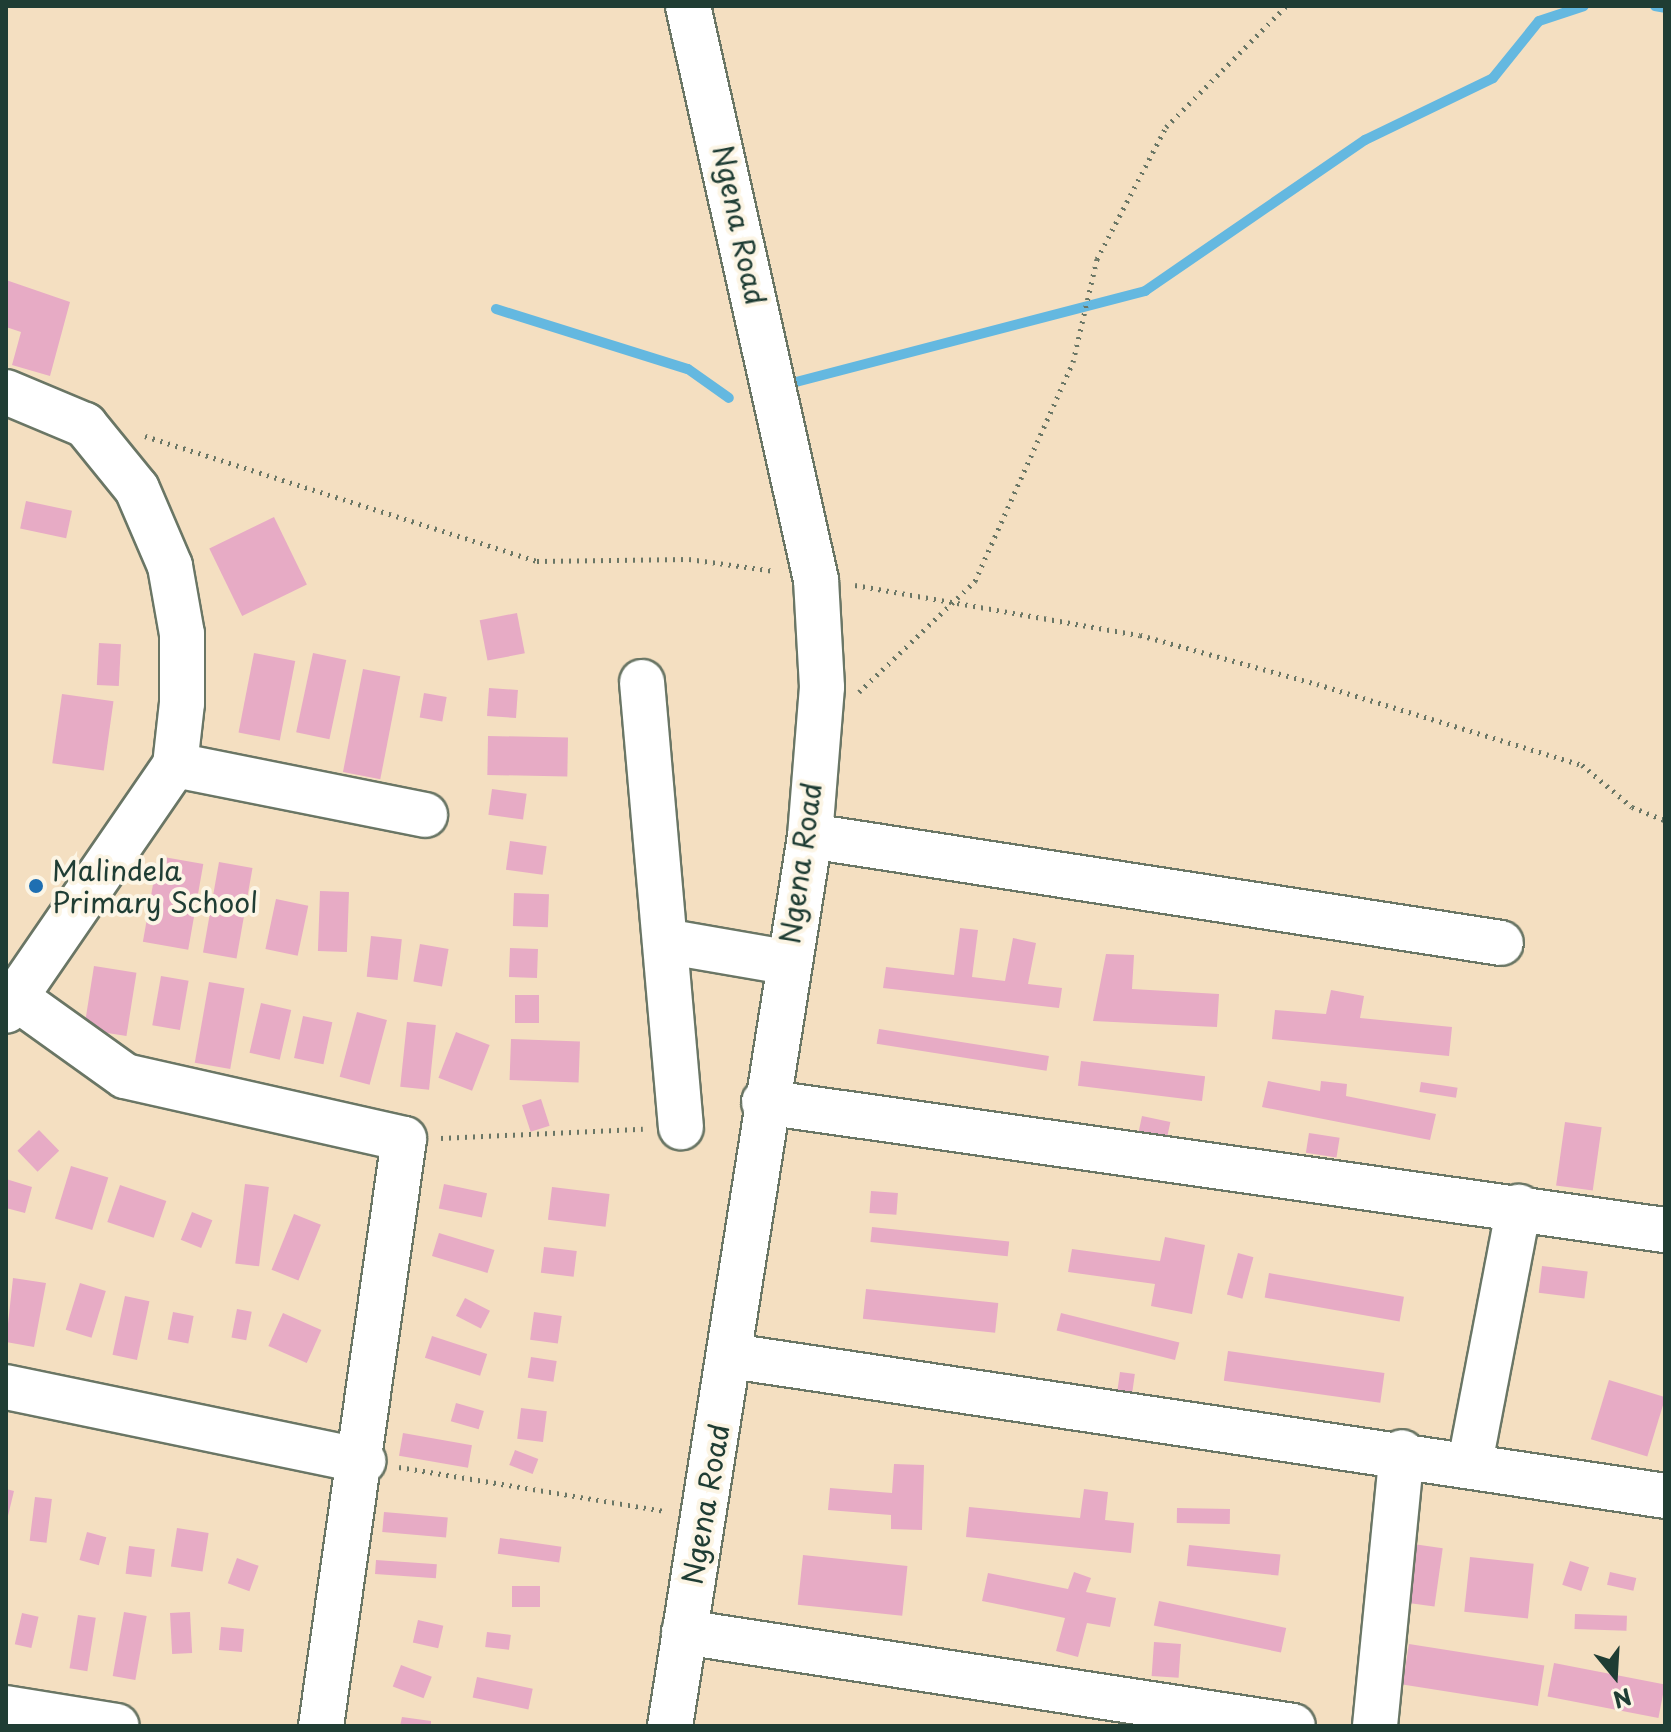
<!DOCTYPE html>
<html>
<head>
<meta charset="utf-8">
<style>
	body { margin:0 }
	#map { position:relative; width:1671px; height:1732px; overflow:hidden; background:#f4dfc1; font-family:"Playpen Sans",sans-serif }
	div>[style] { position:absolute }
	.stream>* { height:10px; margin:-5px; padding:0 5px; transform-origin:5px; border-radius:5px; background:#64b8e0 }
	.building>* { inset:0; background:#e7abc5; transform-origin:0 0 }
	.path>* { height:5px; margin-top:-2.5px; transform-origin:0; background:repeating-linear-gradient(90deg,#6a7665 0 2px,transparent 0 8px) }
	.roads { filter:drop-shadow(2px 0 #6a7665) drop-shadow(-2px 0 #6a7665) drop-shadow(0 2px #6a7665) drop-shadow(0 -2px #6a7665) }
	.minor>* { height:44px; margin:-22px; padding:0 22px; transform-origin:22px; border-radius:22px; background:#fff }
	.dots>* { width:22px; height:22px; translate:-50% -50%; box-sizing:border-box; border:4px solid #fcf5e5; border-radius:50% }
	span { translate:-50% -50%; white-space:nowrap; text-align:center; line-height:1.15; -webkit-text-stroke:8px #fcf5e5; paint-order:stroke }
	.street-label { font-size:28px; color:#1f3d34 }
	.poi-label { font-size:28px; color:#1f3d34 }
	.left { translate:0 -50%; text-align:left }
	.frame { position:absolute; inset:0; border:8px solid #1f3d34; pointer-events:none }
	.north { position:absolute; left:1575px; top:1636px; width:80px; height:80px; -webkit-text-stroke:6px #fcf5e5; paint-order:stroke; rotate:162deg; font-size:22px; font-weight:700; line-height:32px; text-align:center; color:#1f3d34 }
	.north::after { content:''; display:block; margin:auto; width:28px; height:36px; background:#1f3d34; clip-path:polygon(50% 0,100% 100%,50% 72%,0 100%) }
</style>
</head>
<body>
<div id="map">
	<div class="stream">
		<i style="left:1655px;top:6px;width:10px;rotate:11deg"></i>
		<i style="left:496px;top:309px;width:201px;rotate:17.4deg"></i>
		<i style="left:688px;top:369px;width:50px;rotate:35.3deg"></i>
		<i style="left:796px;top:382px;width:361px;rotate:-14.6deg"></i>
		<i style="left:1145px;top:291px;width:267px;rotate:-34.5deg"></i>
		<i style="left:1365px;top:140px;width:142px;rotate:-25.8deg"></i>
		<i style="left:1493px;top:78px;width:73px;rotate:-51.1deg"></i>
		<i style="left:1539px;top:21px;width:47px;rotate:-18.4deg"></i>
	</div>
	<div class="building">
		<i style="clip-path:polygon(6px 280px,70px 302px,50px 376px,12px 365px,21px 332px,6px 327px)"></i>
		<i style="left:26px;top:501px;width:47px;height:28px;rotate:12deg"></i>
		<i style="left:274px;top:517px;width:75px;height:72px;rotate:64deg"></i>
		<i style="left:517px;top:613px;width:41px;height:38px;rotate:79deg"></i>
		<i style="left:99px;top:643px;width:22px;height:42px;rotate:3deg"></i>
		<i style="left:254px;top:653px;width:42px;height:81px;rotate:11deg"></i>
		<i style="left:313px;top:653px;width:34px;height:81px;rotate:12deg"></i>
		<i style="left:363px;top:669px;width:38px;height:105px;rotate:11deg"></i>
		<i style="left:489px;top:688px;width:29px;height:28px;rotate:4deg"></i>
		<i style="left:424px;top:693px;width:23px;height:25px;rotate:10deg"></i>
		<i style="left:62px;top:694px;width:52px;height:70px;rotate:8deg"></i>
		<i style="left:488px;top:736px;width:80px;height:39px;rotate:1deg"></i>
		<i style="left:492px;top:789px;width:35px;height:26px;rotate:8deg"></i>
		<i style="left:510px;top:841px;width:37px;height:29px;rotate:8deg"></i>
		<i style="left:158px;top:856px;width:46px;height:87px;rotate:10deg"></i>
		<i style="left:219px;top:862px;width:34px;height:92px;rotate:10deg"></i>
		<i style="left:320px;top:891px;width:29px;height:60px;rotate:2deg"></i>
		<i style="left:514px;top:893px;width:35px;height:33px;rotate:2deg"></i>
		<i style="left:276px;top:899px;width:33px;height:51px;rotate:12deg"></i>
		<i style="clip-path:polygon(960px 928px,978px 930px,972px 977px,1005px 981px,1013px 938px,1036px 943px,1028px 984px,1062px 988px,1059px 1008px,883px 988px,886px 967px,954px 975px)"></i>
		<i style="left:371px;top:936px;width:31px;height:41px;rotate:6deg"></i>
		<i style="left:420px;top:944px;width:29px;height:38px;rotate:10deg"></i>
		<i style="left:510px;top:948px;width:28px;height:29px;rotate:2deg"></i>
		<i style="clip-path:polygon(1106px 954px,1134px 955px,1132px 989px,1219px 994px,1217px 1027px,1093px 1021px)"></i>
		<i style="left:94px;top:966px;width:43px;height:64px;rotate:9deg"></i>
		<i style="left:161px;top:976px;width:28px;height:50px;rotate:10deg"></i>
		<i style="left:209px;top:982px;width:36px;height:82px;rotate:10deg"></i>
		<i style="clip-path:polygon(1331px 990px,1364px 996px,1360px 1018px,1452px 1027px,1449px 1056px,1272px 1039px,1275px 1010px,1326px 1014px)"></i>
		<i style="left:515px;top:995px;width:24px;height:28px"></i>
		<i style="left:261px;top:1003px;width:31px;height:51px;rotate:13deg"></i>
		<i style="left:357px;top:1012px;width:31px;height:67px;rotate:15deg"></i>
		<i style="left:303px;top:1016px;width:30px;height:43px;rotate:12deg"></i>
		<i style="left:407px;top:1022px;width:29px;height:65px;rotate:6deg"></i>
		<i style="left:879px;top:1029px;width:172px;height:15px;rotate:9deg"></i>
		<i style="left:456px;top:1032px;width:36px;height:49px;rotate:21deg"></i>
		<i style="left:511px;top:1039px;width:69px;height:41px;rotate:2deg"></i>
		<i style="left:1081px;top:1061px;width:125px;height:25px;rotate:7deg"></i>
		<i style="clip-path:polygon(1268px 1081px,1320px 1091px,1321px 1081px,1347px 1084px,1346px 1096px,1436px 1114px,1430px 1140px,1262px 1107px)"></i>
		<i style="left:1421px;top:1082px;width:37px;height:10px;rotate:9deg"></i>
		<i style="left:541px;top:1099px;width:28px;height:20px;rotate:72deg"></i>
		<i style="left:1142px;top:1116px;width:29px;height:19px;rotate:12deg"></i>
		<i style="left:1565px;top:1122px;width:37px;height:64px;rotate:8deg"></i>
		<i style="left:39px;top:1130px;width:29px;height:30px;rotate:46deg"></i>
		<i style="left:1309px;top:1133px;width:31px;height:20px;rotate:9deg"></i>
		<i style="left:71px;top:1166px;width:39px;height:55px;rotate:17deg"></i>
		<i style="clip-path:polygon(6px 1179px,32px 1187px,25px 1213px,6px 1208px)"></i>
		<i style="left:245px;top:1184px;width:24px;height:80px;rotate:7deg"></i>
		<i style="left:444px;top:1184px;width:44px;height:25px;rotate:12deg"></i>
		<i style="left:120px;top:1185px;width:49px;height:39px;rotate:19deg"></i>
		<i style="left:552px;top:1187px;width:58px;height:33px;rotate:7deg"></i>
		<i style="left:871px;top:1191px;width:27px;height:22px;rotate:4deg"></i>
		<i style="left:192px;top:1212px;width:22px;height:30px;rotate:22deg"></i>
		<i style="left:294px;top:1214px;width:29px;height:60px;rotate:22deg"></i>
		<i style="left:872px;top:1227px;width:138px;height:15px;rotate:6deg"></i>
		<i style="left:439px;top:1233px;width:58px;height:24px;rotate:17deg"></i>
		<i style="clip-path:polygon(1165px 1237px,1205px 1245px,1192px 1314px,1151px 1306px,1155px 1284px,1068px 1272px,1072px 1249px,1160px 1261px)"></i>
		<i style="left:544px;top:1247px;width:33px;height:26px;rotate:7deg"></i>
		<i style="left:1238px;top:1253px;width:16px;height:43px;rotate:15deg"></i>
		<i style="left:1542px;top:1266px;width:46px;height:27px;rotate:7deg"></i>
		<i style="left:1269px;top:1273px;width:137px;height:25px;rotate:10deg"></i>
		<i style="clip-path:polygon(13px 1278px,46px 1283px,34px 1347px,6px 1342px)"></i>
		<i style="left:80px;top:1283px;width:27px;height:49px;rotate:17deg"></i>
		<i style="left:866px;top:1289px;width:133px;height:30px;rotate:6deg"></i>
		<i style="left:125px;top:1296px;width:25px;height:60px;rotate:12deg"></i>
		<i style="left:465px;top:1298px;width:28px;height:20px;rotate:27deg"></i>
		<i style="left:237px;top:1309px;width:15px;height:29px;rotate:11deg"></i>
		<i style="left:173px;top:1312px;width:21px;height:28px;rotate:11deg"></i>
		<i style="left:534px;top:1312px;width:28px;height:28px;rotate:8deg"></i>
		<i style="left:283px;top:1313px;width:42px;height:36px;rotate:24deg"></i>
		<i style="left:1061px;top:1313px;width:122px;height:18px;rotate:14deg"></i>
		<i style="left:432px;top:1336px;width:58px;height:23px;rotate:18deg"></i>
		<i style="left:1228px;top:1351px;width:158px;height:30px;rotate:8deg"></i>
		<i style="left:531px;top:1357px;width:26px;height:21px;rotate:9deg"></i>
		<i style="left:1120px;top:1372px;width:15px;height:29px;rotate:8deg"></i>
		<i style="left:1609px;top:1380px;width:59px;height:62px;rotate:17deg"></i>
		<i style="left:456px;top:1403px;width:29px;height:19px;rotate:16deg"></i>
		<i style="left:521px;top:1408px;width:26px;height:31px;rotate:7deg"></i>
		<i style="left:403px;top:1433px;width:70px;height:23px;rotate:10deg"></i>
		<i style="left:515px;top:1450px;width:25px;height:16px;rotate:21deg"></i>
		<i style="clip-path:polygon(894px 1464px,924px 1465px,922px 1530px,891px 1529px,891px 1515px,828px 1510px,830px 1488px,892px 1493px)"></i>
		<i style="clip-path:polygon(6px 1489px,14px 1491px,7px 1520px,6px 1520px)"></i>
		<i style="clip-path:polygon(1084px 1489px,1108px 1492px,1105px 1520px,1134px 1523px,1131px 1553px,966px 1537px,969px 1507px,1080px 1518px)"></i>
		<i style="left:35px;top:1497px;width:17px;height:44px;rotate:7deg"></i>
		<i style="left:1177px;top:1508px;width:53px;height:15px;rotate:1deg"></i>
		<i style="left:384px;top:1512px;width:64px;height:20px;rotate:5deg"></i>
		<i style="left:177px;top:1528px;width:32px;height:39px;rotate:9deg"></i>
		<i style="left:87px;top:1532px;width:20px;height:29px;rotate:15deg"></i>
		<i style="left:500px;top:1538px;width:62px;height:16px;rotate:8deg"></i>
		<i style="left:1413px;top:1544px;width:30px;height:59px;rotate:8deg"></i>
		<i style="left:1189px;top:1545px;width:92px;height:21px;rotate:6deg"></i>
		<i style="left:129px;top:1546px;width:26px;height:28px;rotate:7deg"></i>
		<i style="left:803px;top:1555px;width:105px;height:50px;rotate:6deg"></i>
		<i style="left:1470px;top:1557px;width:64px;height:55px;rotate:6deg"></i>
		<i style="left:237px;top:1558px;width:23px;height:27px;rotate:20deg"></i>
		<i style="left:376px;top:1560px;width:61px;height:14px;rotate:4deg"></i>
		<i style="left:1570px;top:1561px;width:20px;height:25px;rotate:18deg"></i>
		<i style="clip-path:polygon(1074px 1572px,1091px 1578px,1086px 1592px,1116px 1598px,1110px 1627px,1087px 1623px,1078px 1657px,1056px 1651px,1065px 1618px,982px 1601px,988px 1573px,1068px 1589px)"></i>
		<i style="left:1610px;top:1572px;width:27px;height:13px;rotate:13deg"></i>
		<i style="left:512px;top:1586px;width:28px;height:21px"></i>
		<i style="left:1159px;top:1601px;width:130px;height:25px;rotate:12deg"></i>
		<i style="left:124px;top:1612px;width:23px;height:65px;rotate:10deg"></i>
		<i style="left:190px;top:1612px;width:41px;height:20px;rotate:87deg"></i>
		<i style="left:22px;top:1613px;width:17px;height:32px;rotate:13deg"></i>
		<i style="left:1575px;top:1614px;width:52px;height:15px;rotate:2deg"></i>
		<i style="left:78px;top:1615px;width:18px;height:54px;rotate:9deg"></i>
		<i style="left:418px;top:1620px;width:26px;height:23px;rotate:13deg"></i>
		<i style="left:221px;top:1627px;width:23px;height:23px;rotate:5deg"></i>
		<i style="left:487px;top:1632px;width:24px;height:15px;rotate:7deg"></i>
		<i style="left:1154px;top:1642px;width:27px;height:34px;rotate:4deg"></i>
		<i style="left:1409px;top:1644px;width:137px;height:41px;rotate:9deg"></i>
		<i style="left:1554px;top:1663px;width:113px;height:34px;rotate:11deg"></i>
		<i style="left:401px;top:1665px;width:33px;height:23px;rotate:21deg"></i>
		<i style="left:477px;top:1677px;width:57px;height:21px;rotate:12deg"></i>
		<i style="clip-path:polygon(402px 1717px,431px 1721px,431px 1726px,400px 1726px)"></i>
	</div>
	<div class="path">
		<i style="left:145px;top:436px;width:411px;rotate:17.7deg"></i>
		<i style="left:537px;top:561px;width:152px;rotate:-0.8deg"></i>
		<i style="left:689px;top:559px;width:86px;rotate:8deg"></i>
		<i style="left:855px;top:585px;width:289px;rotate:10deg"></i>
		<i style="left:1140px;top:635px;width:184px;rotate:15.5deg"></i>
		<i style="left:1317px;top:684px;width:277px;rotate:17deg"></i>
		<i style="left:1582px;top:765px;width:65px;rotate:40deg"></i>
		<i style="left:1632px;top:807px;width:35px;rotate:22deg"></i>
		<i style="left:859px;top:692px;width:161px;rotate:-43.7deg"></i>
		<i style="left:975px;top:581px;width:240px;rotate:-65.9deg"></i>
		<i style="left:1073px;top:362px;width:106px;rotate:-76.9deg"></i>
		<i style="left:1097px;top:259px;width:149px;rotate:-62.4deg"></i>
		<i style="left:1166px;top:127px;width:170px;rotate:-45.2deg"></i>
		<i style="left:441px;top:1138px;width:202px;rotate:-2.6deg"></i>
		<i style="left:399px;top:1467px;width:270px;rotate:9.4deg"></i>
	</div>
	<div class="roads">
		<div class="minor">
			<i style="left:6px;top:392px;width:86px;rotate:22.7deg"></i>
			<i style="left:85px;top:425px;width:82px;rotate:50.9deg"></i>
			<i style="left:137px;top:489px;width:84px;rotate:66.8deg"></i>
			<i style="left:170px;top:566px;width:69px;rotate:80deg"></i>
			<i style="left:182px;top:634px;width:69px;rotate:90deg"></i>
			<i style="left:182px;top:703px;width:62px;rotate:96.4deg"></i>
			<i style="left:175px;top:765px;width:298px;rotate:124.5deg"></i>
			<i style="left:642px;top:682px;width:447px;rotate:85deg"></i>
			<i style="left:175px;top:765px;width:255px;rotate:11.3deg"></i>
			<i style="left:810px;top:836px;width:699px;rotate:8.8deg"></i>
			<i style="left:670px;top:942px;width:118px;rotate:9.8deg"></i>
			<i style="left:16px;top:998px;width:134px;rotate:35.6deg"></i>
			<i style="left:125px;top:1076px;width:286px;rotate:12.7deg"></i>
			<i style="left:404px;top:1139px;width:593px;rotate:98.05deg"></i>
			<i style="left:764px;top:1102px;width:910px;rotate:8.09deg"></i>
			<i style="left:731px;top:1356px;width:944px;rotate:8.52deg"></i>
			<i style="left:6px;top:1387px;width:365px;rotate:11.7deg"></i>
			<i style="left:1470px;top:1463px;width:261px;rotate:-79.2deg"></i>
			<i style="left:684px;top:1632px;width:616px;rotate:8.77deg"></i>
			<i style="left:6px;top:1708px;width:112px;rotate:9.2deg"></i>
			<i style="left:670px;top:1726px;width:901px;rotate:-81.06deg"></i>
			<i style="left:810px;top:836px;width:149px;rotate:-85.4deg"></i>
			<i style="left:822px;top:687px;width:107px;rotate:-93.2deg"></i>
			<i style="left:816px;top:580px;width:588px;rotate:-102.57deg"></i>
			<i style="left:1375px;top:1726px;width:275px;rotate:-84.4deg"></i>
		</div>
	</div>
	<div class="dots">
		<i style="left:36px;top:886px;background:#1f6fb2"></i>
	</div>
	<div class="street-label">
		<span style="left:740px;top:225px;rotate:78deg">Ngena Road</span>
		<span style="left:800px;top:863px;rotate:-82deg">Ngena Road</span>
		<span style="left:705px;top:1504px;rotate:-80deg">Ngena Road</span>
	</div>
	<div class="poi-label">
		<span class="left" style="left:52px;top:886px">Malindela<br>Primary School</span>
	</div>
	<div class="frame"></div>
	<div class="north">N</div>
</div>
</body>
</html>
